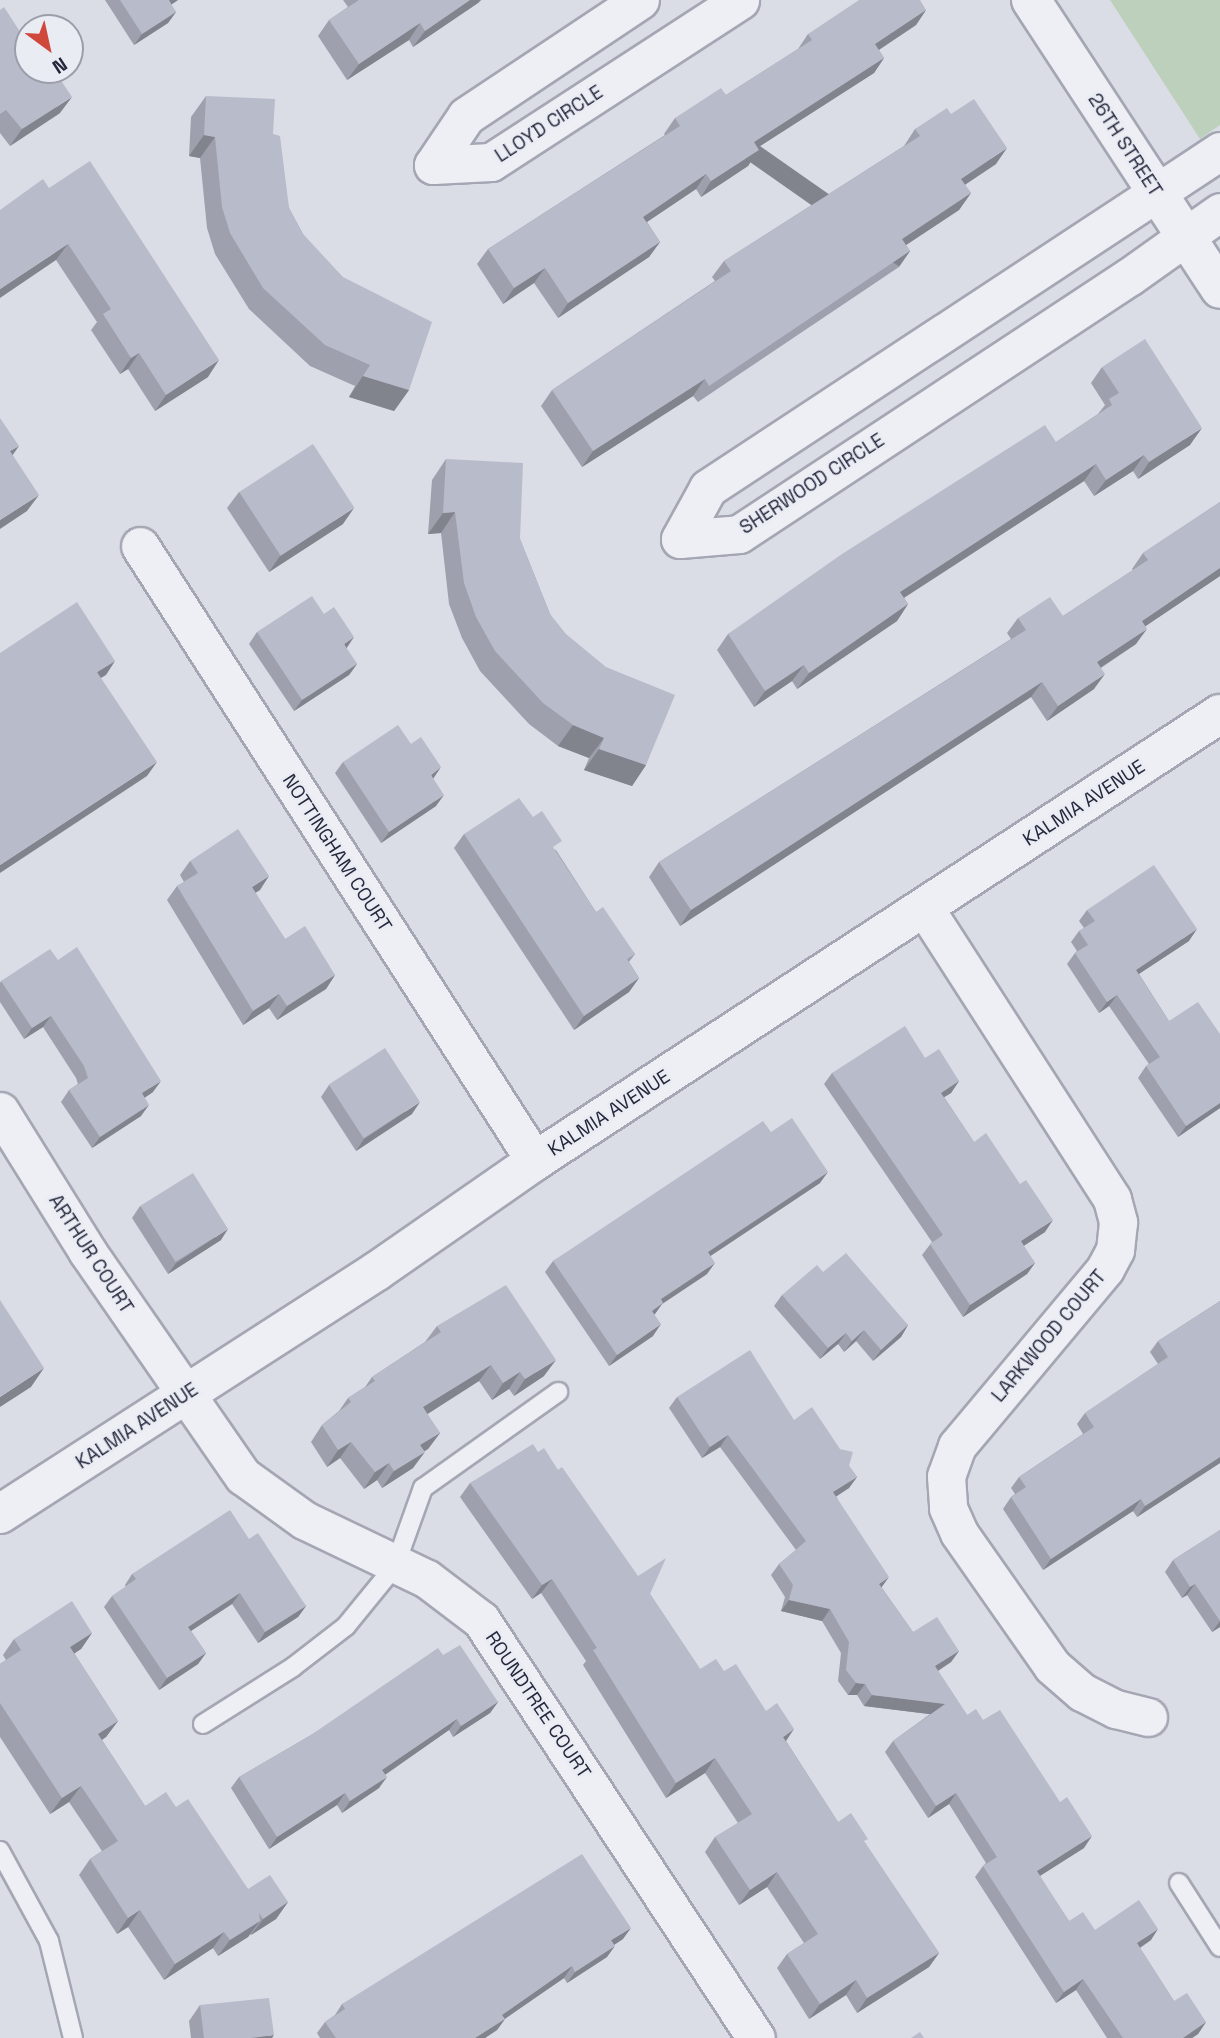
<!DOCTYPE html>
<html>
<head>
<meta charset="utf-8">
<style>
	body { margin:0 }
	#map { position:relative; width:1220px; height:2038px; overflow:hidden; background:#dbdde6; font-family:"Space Grotesk",sans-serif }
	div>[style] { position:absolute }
	.green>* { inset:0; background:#bdd0bc }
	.roads { filter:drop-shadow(2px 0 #a4a7b3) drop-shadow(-2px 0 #a4a7b3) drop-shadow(0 2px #a4a7b3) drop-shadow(0 -2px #a4a7b3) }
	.service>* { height:18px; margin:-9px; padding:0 9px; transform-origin:9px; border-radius:9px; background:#eeeff4 }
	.minor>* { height:37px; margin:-18.5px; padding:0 18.5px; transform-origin:18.5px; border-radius:18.5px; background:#eeeff4 }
	.tertiary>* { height:38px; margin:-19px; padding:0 19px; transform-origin:19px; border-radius:19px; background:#eeeff4 }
	.wall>* { inset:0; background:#9ea1ad }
	.shaded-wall>* { inset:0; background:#81838d; transform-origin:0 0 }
	.building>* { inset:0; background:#b8bbc9; transform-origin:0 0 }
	span { translate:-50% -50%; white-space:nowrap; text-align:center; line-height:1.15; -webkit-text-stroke:5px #eaecf4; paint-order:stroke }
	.street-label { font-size:19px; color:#25283c }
	.north { position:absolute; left:14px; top:14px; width:70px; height:70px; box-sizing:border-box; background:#eaecf4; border:2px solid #9b9eaa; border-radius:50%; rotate:147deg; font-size:19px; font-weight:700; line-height:28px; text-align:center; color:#25283c }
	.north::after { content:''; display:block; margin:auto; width:24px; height:32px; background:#d0473b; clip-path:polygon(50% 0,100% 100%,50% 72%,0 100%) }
</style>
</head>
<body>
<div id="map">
	<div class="green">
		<i style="clip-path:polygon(1110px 0,1220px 0,1220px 125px,1200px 139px)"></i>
	</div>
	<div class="roads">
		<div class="service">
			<i style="left:203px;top:1724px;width:107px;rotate:-32.3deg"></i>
			<i style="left:293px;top:1667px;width:67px;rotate:-37.7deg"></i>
			<i style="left:346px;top:1626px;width:77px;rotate:-50.8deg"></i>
			<i style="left:395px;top:1566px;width:83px;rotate:-70.3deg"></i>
			<i style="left:423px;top:1488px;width:166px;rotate:-35.4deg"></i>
			<i style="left:0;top:1851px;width:102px;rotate:61.4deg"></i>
			<i style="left:49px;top:1941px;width:100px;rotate:76.1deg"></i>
			<i style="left:1179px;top:1883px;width:76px;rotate:57.4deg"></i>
		</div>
		<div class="minor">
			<i style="left:433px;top:165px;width:58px;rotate:-3deg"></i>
			<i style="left:491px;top:162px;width:297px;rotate:-33deg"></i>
			<i style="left:433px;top:165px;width:59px;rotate:-56deg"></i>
			<i style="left:466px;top:116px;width:209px;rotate:-33.7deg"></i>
			<i style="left:680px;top:539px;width:58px;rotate:-61.2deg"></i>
			<i style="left:708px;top:488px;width:613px;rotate:-33.35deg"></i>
			<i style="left:680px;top:539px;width:59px;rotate:-4.8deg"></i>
			<i style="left:739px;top:534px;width:467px;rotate:-33.4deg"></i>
			<i style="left:1129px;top:277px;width:112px;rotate:-35.5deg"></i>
			<i style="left:140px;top:546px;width:731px;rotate:57.29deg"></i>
			<i style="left:924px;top:907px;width:347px;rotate:57.2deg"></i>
			<i style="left:1112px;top:1199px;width:24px;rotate:75deg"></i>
			<i style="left:1118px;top:1222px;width:28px;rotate:96deg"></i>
			<i style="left:1115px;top:1250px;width:21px;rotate:118deg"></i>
			<i style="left:1105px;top:1269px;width:231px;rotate:129.9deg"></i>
			<i style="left:957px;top:1446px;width:32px;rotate:110deg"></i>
			<i style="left:946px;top:1476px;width:32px;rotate:86deg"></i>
			<i style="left:948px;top:1508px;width:27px;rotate:66deg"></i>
			<i style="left:959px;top:1533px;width:162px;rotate:55deg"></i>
			<i style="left:1052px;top:1666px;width:40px;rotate:41deg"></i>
			<i style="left:1082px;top:1692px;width:38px;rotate:27deg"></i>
			<i style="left:1116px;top:1709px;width:33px;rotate:14deg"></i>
			<i style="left:0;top:1111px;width:165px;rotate:58.1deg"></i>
			<i style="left:87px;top:1251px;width:274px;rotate:55.3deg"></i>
			<i style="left:243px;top:1476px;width:75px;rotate:35.8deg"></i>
			<i style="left:304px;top:1520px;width:136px;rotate:25.6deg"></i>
			<i style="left:427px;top:1579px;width:68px;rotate:37.2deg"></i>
			<i style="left:481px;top:1620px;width:500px;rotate:56.66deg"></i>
		</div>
		<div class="tertiary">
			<i style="left:1031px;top:0;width:345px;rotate:56.8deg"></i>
			<i style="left:0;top:1514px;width:449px;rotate:-32.8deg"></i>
			<i style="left:377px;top:1271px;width:193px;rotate:-34.8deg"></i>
			<i style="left:535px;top:1161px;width:818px;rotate:-33.13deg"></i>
		</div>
	</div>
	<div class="wall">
		<i style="clip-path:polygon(105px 0,178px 0,171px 5px,176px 12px,168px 23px,134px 45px)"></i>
		<i style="clip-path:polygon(343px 0,481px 0,478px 3px,413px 47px,409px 40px,347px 80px,318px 36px,329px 20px,348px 7px)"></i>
		<i style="clip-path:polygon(0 10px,60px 113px,10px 146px,0 133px)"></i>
		<i style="clip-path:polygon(926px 10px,916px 25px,879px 50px,884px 58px,874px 73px,757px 148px,748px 166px,701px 197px,696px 189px,647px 222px,660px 242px,649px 257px,558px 318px,534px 283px,503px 304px,477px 264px,488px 249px,665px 135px,664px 134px,675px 118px,726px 95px,798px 49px,808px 34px)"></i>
		<i style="clip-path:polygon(206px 96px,273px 134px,289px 208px,303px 234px,409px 390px,394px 411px,349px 397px,355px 386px,310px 366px,249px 309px,215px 254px,207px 228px,200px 158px,189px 156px,191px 117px)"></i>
		<i style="clip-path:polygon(951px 114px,996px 164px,965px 185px,971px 193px,959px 210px,906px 245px,910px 251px,899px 267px,698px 402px,693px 396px,582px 467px,541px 406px,552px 390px,715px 281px,712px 277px,724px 261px,904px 146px,915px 129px)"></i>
		<i style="clip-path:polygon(49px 188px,208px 377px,155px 411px,128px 369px,120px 374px,91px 330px,97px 322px,56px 260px)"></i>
		<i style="clip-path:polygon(1102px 367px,1190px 445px,1138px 479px,1133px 471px,1094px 496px,1084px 481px,904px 598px,908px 604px,897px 621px,797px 689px,792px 681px,754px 707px,717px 650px,728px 634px,1056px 442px,1098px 414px,1105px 405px,1091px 383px)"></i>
		<i style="clip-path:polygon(446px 459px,520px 539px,550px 614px,646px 765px,632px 786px,584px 770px,589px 758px,558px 746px,529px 724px,480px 671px,462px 638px,449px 604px,441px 533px,428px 534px,432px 480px)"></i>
		<i style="clip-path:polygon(239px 492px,343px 524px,269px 572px,227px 508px)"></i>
		<i style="clip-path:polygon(1220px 502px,1220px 576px,1145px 626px,1136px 644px,1101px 668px,1094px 689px,1047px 721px,1031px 697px,680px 926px,649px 877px,659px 862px,1011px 639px,1007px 633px,1018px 618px,1063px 616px,1133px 570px,1132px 569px,1143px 553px)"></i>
		<i style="clip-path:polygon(257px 632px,346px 648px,357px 664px,349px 675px,294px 711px,249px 644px)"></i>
		<i style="clip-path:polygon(343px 762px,433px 778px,436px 806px,381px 843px,335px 773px)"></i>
		<i style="clip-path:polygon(464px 834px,556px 850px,596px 912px,635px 954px,629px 962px,639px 978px,629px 992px,574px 1030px,454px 848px)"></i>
		<i style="clip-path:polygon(190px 861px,260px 890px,255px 893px,285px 939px,335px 975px,326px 989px,277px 1020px,269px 1008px,243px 1025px,167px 900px,177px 886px,184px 882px,180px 875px)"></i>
		<i style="clip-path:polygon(1087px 910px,1189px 941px,1139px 974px,1169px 1021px,1220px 1034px,1220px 1108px,1178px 1137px,1138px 1078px,1146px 1066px,1149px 1064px,1109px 1006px,1099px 1013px,1067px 964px,1075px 953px,1077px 951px,1071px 942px,1079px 931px,1084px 928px,1079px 921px)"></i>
		<i style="clip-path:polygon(58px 960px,153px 1092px,144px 1098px,141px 1116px,92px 1148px,61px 1102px,69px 1090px,78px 1084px,76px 1078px,43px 1027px,24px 1039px,0 1002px,0 983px,1px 981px)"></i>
		<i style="clip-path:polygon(925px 1058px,959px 1081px,951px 1093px,944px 1097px,974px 1142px,1045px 1232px,1023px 1246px,1035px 1263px,1027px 1274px,963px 1317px,922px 1255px,932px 1242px,824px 1084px,832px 1073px)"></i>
		<i style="clip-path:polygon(329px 1085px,412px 1114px,356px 1151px,321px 1097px)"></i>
		<i style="clip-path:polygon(771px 1132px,820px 1183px,710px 1256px,707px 1274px,662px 1304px,654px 1315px,653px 1336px,609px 1366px,545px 1272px,553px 1261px)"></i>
		<i style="clip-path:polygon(140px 1206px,221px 1240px,168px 1274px,132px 1218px)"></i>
		<i style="clip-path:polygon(823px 1272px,908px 1325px,901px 1337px,873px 1361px,856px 1341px,844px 1352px,838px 1344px,820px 1359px,774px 1306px,782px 1295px)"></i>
		<i style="clip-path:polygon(1220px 1301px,1220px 1463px,1137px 1517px,1133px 1511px,1043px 1570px,1003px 1509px,1011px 1497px,1015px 1494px,1011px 1488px,1019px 1477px,1083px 1434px,1077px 1424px,1085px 1413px,1158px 1364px,1150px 1352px,1158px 1341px)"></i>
		<i style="clip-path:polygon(437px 1326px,544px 1376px,514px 1396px,509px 1389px,492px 1400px,479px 1381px,427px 1414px,440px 1433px,428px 1449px,424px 1451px,413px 1468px,382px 1488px,377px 1480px,364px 1489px,340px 1458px,327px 1467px,311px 1442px,322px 1425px,339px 1411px,348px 1398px,365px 1387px,372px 1377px,425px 1342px)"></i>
		<i style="clip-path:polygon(677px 1397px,794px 1420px,849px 1466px,857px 1477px,849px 1488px,836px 1496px,882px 1588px,913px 1632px,959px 1651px,951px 1662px,938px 1671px,967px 1715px,983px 1720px,1084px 1848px,1039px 1876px,1069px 1921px,1095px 1930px,1151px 1940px,1140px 1948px,1174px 2001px,1206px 2022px,1198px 2034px,1192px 2038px,1107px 2038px,1076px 1990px,1056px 2003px,975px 1877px,983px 1866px,986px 1863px,949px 1804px,928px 1818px,885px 1752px,893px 1741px,930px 1714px,864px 1706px,857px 1695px,848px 1695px,838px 1681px,841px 1653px,822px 1621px,781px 1611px,785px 1597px,771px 1575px,779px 1564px,796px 1550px,720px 1447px,702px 1458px,669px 1408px)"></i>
		<i style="clip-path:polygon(538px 1452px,558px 1470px,650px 1594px,700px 1669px,724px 1671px,786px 1741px,838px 1822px,865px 1843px,939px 1953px,929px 1967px,857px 2013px,846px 1995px,809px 2019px,777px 1968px,787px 1954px,804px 1943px,767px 1887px,739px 1905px,705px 1852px,715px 1837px,738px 1823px,705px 1773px,666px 1798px,583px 1665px,586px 1661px,541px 1593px,532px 1599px,460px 1497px,470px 1483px)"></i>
		<i style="clip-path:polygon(1220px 1530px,1220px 1627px,1212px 1632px,1187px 1595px,1182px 1598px,1165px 1572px,1173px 1560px)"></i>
		<i style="clip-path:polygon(249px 1539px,306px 1606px,298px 1617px,258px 1643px,232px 1604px,191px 1631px,206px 1653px,198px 1664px,159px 1690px,104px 1607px,112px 1596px,126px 1587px,125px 1585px,132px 1574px)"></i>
		<i style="clip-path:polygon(92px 1633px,81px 1649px,74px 1653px,118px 1721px,106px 1737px,102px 1740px,145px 1806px,176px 1807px,248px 1889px,288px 1902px,276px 1919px,251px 1935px,250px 1934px,248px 1937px,218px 1956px,213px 1948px,164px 1980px,128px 1927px,117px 1934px,79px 1875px,90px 1859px,102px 1851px,69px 1802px,50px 1814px,0 1737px,0 1664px,6px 1660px,3px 1655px,14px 1639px)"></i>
		<i style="clip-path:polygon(443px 1655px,498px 1702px,490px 1713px,453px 1737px,449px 1730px,385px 1774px,379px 1788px,342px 1813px,337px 1805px,269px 1849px,231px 1788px,239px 1777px,311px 1735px)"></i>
		<i style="clip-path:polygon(623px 1939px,614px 1945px,607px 1957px,567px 1983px,564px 1978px,505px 2019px,497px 2030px,485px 2038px,320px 2038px,317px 2033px,325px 2022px,335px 2015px,342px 2004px)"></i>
		<i style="clip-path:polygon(200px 2005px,272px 2038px,191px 2038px,189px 2021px)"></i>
	</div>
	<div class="shaded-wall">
		<i style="clip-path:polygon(169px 0,178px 0,160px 12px)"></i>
		<i style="clip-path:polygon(470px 0,481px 0,478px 3px,413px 47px,425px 31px)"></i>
		<i style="clip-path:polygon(926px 10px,916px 25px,865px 59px,875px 44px)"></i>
		<i style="clip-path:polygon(176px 12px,168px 23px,134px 45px,142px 34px)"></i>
		<i style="clip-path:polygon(420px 23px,409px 40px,347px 80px,359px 64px)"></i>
		<i style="clip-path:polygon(884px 58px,874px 73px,743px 157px,754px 142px)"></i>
		<i style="clip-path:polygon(72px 97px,60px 113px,10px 146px,22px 129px)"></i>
		<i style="clip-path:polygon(204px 135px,215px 137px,200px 158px,189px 156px)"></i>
		<i style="clip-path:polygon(1007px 148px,996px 164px,949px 195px,961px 179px)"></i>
		<i style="clip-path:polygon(759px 150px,748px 166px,701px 197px,711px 181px)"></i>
		<i style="clip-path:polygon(706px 174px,696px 189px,632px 232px,643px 217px)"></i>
		<i style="clip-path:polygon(971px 193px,959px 210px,891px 255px,902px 239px)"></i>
		<i style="clip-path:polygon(660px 242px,649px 257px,558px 318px,568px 303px)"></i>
		<i style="clip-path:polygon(68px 244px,56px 260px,0 298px,0 289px)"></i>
		<i style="left:910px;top:251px;width:19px;height:242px;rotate:125deg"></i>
		<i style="clip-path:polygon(545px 268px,534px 283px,503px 304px,514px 288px)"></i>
		<i style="clip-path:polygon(139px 353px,128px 369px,120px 374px,131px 358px)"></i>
		<i style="clip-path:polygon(219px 360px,208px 377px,155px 411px,166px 395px)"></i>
		<i style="clip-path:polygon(363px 376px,409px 390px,394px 411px,349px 397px)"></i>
		<i style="clip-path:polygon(705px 379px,693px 396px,582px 467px,593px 451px)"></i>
		<i style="clip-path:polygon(1202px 428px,1190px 445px,1138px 479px,1149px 462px)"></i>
		<i style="clip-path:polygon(19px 446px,7px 463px,10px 451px)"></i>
		<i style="clip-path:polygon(1144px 455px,1133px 471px,1094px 496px,1106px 480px)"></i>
		<i style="clip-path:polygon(1096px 464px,1084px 481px,888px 608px,900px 592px)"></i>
		<i style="clip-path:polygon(39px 495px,27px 511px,0 529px,0 520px)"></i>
		<i style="clip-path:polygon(354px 508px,343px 524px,269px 572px,280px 556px)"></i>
		<i style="clip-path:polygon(455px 512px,441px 533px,428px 534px,443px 513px)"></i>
		<i style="clip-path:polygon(1220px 568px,1220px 576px,1131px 636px,1142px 621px)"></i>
		<i style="clip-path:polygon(908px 604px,897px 621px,797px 689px,809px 673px)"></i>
		<i style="clip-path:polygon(1147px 629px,1136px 644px,1086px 677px,1097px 662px)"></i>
		<i style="clip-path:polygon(354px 637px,346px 649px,344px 644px)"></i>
		<i style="clip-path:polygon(115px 661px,106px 675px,87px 686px,97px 672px)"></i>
		<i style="clip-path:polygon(357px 664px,349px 675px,294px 711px,302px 700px)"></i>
		<i style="clip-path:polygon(804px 665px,792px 681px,754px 707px,765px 691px)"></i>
		<i style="clip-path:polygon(1105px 674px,1094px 689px,1047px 721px,1058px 706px)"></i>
		<i style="clip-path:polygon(1042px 682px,1031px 697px,680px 926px,691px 910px)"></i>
		<i style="clip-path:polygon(573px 725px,604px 738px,589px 758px,558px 746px)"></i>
		<i style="clip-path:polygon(599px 749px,646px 765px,632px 786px,584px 770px)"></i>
		<i style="clip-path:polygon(157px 762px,147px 776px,0 873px,0 865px)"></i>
		<i style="clip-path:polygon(441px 767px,433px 779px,431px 775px)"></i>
		<i style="clip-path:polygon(444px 795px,436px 806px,381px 843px,389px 832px)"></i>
		<i style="clip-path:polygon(269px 876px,260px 890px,242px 901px,252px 887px)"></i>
		<i style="clip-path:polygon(1197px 929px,1189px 941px,1128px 981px,1136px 970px)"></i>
		<i style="clip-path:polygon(335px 975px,326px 989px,277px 1020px,287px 1006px)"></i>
		<i style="clip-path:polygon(639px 978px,629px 992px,574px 1030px,584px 1016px)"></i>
		<i style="clip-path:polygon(279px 994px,269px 1008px,243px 1025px,253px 1011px)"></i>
		<i style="clip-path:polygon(1117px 995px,1109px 1006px,1099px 1013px,1107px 1002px)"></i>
		<i style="clip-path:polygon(51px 1016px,43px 1027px,24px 1039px,32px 1028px)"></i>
		<i style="clip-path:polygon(161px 1081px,153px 1092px,134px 1105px,142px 1093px)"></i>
		<i style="clip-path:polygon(959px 1081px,951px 1093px,933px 1104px,941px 1093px)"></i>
		<i style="clip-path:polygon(420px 1102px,412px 1114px,356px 1151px,364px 1139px)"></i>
		<i style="clip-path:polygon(1220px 1103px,1220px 1108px,1178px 1137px,1186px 1126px)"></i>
		<i style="clip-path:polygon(149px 1105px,141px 1116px,92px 1148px,100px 1137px)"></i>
		<i style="clip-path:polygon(828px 1172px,820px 1183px,700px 1263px,708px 1252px)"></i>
		<i style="clip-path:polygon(1053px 1220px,1045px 1232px,1013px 1253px,1021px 1241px)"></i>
		<i style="clip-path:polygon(228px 1229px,221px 1240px,168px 1274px,176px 1263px)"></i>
		<i style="clip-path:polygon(715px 1263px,707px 1274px,662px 1304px,655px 1314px,644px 1322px,661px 1299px)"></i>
		<i style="clip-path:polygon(1035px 1263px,1027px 1274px,963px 1317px,970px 1305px)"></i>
		<i style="clip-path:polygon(661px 1324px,653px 1336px,609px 1366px,617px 1355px)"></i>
		<i style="clip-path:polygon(908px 1325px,901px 1337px,873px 1361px,881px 1350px)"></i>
		<i style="clip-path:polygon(864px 1330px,856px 1341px,844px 1352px,852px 1341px)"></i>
		<i style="clip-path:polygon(846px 1333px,838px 1344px,820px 1359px,828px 1348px)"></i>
		<i style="clip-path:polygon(556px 1360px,544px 1376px,514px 1396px,525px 1379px)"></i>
		<i style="clip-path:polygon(491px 1365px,479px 1381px,412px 1424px,423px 1407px)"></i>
		<i style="clip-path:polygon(44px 1368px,31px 1387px,0 1407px,0 1397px)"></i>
		<i style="clip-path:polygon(520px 1372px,509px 1389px,492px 1400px,503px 1383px)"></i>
		<i style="clip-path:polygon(440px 1433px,428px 1449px,409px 1461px,420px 1445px)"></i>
		<i style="clip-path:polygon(728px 1435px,720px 1447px,702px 1458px,710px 1447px)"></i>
		<i style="clip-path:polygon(351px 1442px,340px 1458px,327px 1467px,338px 1450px)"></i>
		<i style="clip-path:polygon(425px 1452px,413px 1468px,382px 1488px,394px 1471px)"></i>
		<i style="clip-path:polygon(1220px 1457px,1220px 1463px,1137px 1517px,1145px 1506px)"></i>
		<i style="clip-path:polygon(389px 1463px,377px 1480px,364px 1489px,375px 1472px)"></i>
		<i style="clip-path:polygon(857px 1477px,849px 1488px,825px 1504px,833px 1492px)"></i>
		<i style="clip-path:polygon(1141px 1499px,1133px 1511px,1043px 1570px,1051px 1559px)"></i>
		<i style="clip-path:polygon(889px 1577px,881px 1588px,879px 1584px)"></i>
		<i style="clip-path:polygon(552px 1579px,541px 1593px,532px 1599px,542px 1585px)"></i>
		<i style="clip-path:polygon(1195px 1584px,1187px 1595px,1182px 1598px,1190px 1587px)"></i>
		<i style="clip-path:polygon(240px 1593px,232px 1604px,180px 1638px,188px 1627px)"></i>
		<i style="clip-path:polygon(789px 1600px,830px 1609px,822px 1621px,781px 1611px)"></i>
		<i style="clip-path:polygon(306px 1606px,298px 1617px,258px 1643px,265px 1632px)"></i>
		<i style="clip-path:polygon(1220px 1621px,1220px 1627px,1212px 1632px)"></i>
		<i style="clip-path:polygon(92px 1633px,81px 1649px,59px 1664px,70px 1647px)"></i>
		<i style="clip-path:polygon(959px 1651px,951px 1662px,927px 1678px,935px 1666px)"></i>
		<i style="clip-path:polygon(206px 1653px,198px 1664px,159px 1690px,167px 1678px)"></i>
		<i style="clip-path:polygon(856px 1683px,865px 1684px,857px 1695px,848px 1695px)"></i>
		<i style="clip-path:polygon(872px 1695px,945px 1704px,937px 1715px,864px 1706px)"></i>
		<i style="clip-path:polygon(498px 1702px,490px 1713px,453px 1737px,461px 1726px)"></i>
		<i style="clip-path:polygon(457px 1719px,449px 1730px,375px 1782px,382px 1770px)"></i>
		<i style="clip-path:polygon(118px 1721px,106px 1737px,86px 1750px,98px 1734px)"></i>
		<i style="clip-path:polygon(794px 1729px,784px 1744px,783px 1737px)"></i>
		<i style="clip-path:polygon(715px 1758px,705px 1773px,666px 1798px,676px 1783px)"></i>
		<i style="clip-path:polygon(387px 1777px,379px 1788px,342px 1813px,350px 1801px)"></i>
		<i style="clip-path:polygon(81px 1786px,69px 1802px,50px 1814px,62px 1798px)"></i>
		<i style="clip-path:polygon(345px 1793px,337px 1805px,269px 1849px,277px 1837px)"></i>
		<i style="clip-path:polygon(956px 1793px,949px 1804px,928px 1818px,936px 1806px)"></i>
		<i style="clip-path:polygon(1092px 1836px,1084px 1848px,1029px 1883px,1037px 1871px)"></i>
		<i style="clip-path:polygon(777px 1872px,767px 1887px,739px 1905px,750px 1890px)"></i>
		<i style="clip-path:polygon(288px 1902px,276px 1919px,251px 1935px,263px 1919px)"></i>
		<i style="clip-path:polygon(140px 1910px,128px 1927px,117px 1934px,128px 1918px)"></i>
		<i style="clip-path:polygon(260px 1921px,248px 1937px,218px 1956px,230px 1940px)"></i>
		<i style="clip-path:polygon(631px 1928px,623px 1939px,603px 1952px,611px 1940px)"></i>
		<i style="clip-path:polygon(1158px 1929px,1151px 1940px,1129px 1955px,1137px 1943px)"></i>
		<i style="clip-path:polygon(224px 1932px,213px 1948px,164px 1980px,175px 1964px)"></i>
		<i style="clip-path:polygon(615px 1946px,607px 1957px,567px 1983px,575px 1972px)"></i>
		<i style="clip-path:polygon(939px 1953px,929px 1967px,857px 2013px,867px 1998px)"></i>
		<i style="clip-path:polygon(572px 1966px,564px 1978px,494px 2026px,502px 2015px)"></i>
		<i style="clip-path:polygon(1083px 1979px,1076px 1990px,1056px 2003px,1064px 1992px)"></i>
		<i style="clip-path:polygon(856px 1980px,846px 1995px,809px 2019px,820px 2004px)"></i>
		<i style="clip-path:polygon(505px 2019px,497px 2030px,485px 2038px,475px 2038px)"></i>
		<i style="clip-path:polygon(1206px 2022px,1198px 2034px,1192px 2038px,1183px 2038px)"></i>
		<i style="clip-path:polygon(274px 2035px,272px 2038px,251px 2038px)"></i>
	</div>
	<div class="building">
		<i style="clip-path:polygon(120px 0,169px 0,176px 12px,142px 34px)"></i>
		<i style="clip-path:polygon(359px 0,470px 0,425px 31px,420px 23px,359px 64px,329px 20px)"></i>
		<i style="clip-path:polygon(859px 0,920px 0,926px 10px,875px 44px,884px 58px,754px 142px,759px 150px,711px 181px,706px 174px,643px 217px,660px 242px,568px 303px,545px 268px,514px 288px,488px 249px,680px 126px,675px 118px,721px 88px,726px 95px,812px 40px,808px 34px)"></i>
		<i style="clip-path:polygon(4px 7px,28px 44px,28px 70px,54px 70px,72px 97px,22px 129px,6px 110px,0 114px,0 10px)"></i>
		<i style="clip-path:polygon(206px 96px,275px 99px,273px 134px,280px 136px,289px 208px,303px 234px,343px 277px,432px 322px,409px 390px,363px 376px,370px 365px,325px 345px,263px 288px,230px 233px,222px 207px,215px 137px,204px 135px)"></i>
		<i style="clip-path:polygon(974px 99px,1007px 148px,961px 179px,971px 193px,902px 239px,910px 251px,709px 386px,705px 379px,593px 451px,552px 390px,731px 271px,724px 261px,920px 136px,915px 129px,947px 108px,951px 114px)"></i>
		<i style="clip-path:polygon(90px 161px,219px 360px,166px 395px,139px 353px,131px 358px,103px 314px,111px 309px,68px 244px,0 289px,0 210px,43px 179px,49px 188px)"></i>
		<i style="clip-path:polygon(1145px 339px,1202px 428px,1149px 462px,1144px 455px,1106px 480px,1096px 464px,900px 592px,908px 604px,809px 673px,804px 665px,765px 691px,728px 634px,842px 554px,1045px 425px,1056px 442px,1112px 405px,1109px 399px,1119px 393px,1102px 367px)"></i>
		<i style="clip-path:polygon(0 418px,19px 446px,10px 451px,39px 495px,0 520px)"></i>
		<i style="left:313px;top:444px;width:76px;height:88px;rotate:57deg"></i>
		<i style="clip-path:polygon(446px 459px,523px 463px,520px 539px,550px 614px,566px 634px,606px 667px,675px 695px,646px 765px,599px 749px,604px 738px,573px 725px,543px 703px,495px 651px,476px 617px,464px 583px,455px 512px,443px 513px)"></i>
		<i style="clip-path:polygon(1220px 502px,1220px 568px,1142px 621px,1147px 629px,1097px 662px,1105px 674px,1058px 706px,1042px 682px,691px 910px,659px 862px,1026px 630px,1018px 618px,1050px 597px,1063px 616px,1148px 560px,1143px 553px)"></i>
		<i style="clip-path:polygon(312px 596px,324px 614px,334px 607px,354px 637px,344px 644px,357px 664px,302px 700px,257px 632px)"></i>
		<i style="clip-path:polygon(77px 602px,115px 661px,97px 672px,157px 762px,0 865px,0 653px)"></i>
		<i style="clip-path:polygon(398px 725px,411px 744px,421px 737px,441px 767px,431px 775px,444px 795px,389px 832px,343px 762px)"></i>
		<i style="clip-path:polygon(519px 798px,533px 817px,542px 811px,562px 841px,553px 847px,596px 912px,603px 907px,635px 954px,627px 959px,639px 978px,584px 1016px,464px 834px)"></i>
		<i style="clip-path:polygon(238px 829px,269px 876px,252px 887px,285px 939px,305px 926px,335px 975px,287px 1006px,279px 994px,253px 1011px,177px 886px,198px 873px,190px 861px)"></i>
		<i style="clip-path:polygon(1154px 865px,1197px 929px,1136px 970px,1169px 1021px,1198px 1002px,1220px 1034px,1220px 1103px,1186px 1126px,1146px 1066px,1160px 1057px,1117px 995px,1107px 1002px,1075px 953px,1088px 945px,1079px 931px,1095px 921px,1087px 910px)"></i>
		<i style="clip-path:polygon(77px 947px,161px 1081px,142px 1093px,149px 1105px,100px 1137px,69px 1090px,88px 1078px,84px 1066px,51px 1016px,32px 1028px,1px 981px,50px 949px,58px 960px)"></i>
		<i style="clip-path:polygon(905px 1026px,925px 1058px,939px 1049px,959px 1081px,941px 1093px,974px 1142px,986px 1133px,1020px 1184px,1026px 1180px,1053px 1220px,1021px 1241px,1035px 1263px,970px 1305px,930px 1244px,943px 1235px,832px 1073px)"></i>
		<i style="left:385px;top:1048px;width:64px;height:67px;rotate:57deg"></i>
		<i style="clip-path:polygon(792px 1118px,828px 1172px,708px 1252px,715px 1263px,661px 1299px,663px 1303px,652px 1311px,661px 1324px,617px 1355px,553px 1261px,763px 1121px,771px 1132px)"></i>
		<i style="left:193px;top:1173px;width:66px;height:62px;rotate:58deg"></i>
		<i style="clip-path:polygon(846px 1253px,908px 1325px,881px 1350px,864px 1330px,852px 1341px,846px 1333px,828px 1348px,782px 1295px,817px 1265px,823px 1272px)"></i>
		<i style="clip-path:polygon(506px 1285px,556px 1360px,525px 1379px,520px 1372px,503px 1383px,491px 1365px,423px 1407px,440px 1433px,420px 1445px,425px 1452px,394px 1471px,389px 1463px,375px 1472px,351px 1442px,338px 1450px,322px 1425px,351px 1402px,348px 1398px,375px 1381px,372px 1377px,441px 1332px,437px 1326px)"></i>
		<i style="clip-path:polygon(0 1300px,44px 1368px,0 1397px)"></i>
		<i style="clip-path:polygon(1220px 1301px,1220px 1457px,1145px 1506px,1141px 1499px,1051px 1559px,1011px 1497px,1026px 1487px,1019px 1477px,1094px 1427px,1085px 1413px,1168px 1357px,1158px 1341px)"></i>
		<i style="clip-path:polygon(750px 1350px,794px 1420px,812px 1407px,840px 1449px,853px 1452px,849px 1466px,857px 1477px,833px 1492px,889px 1577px,879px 1584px,913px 1632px,937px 1617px,959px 1651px,935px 1666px,967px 1715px,976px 1709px,983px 1720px,1000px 1710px,1060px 1802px,1067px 1797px,1092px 1836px,1037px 1871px,1069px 1921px,1083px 1912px,1095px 1930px,1139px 1900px,1158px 1929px,1137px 1943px,1174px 2001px,1187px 1993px,1206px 2022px,1183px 2038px,1123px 2038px,1083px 1979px,1064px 1992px,983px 1866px,997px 1857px,956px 1793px,936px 1806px,893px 1741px,945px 1704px,872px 1695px,865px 1684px,856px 1683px,846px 1670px,849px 1642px,830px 1609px,789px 1600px,793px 1585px,779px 1564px,806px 1541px,728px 1435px,710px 1447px,677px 1397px)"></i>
		<i style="clip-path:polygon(533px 1444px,538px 1452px,544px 1448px,558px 1470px,562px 1467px,638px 1576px,666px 1558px,650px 1594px,700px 1669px,716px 1659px,724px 1671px,736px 1664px,766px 1711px,777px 1703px,794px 1729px,783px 1737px,838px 1822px,851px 1813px,868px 1839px,864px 1841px,939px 1953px,867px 1998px,856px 1980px,820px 2004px,787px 1954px,818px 1934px,777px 1872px,750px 1890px,715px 1837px,752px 1814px,715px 1758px,676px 1783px,593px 1650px,597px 1648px,552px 1579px,542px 1585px,470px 1483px)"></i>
		<i style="clip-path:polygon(230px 1510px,249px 1539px,258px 1533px,306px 1606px,265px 1632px,240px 1593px,188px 1627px,206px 1653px,167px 1678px,112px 1596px,136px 1579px,132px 1574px)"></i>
		<i style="clip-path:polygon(1220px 1530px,1220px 1621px,1195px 1584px,1190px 1587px,1173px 1560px)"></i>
		<i style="clip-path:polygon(72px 1601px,92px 1633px,70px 1647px,118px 1721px,98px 1734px,145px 1806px,166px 1792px,176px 1807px,188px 1799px,248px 1889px,270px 1875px,288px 1902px,263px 1919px,259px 1913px,260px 1921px,230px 1940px,224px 1932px,175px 1964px,140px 1910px,128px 1918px,90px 1859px,118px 1841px,81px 1786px,62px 1798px,0 1703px,0 1664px,21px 1650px,14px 1639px)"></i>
		<i style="clip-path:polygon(460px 1645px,498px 1702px,461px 1726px,457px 1719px,382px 1770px,387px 1777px,350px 1801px,345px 1793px,277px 1837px,239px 1777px,311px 1735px,438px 1648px,443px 1655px)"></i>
		<i style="clip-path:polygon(582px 1854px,631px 1928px,611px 1940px,615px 1946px,575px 1972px,572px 1966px,502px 2015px,505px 2019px,475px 2038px,336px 2038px,325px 2022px,345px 2009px,342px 2004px)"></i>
		<i style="clip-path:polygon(269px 1998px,274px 2035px,251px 2038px,204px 2038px,200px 2005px)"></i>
		<i style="clip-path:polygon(920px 2032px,924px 2038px,911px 2038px)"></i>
	</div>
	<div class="street-label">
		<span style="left:549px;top:124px;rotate:-33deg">LLOYD CIRCLE</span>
		<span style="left:1125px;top:145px;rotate:57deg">26TH STREET</span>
		<span style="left:812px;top:484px;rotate:-33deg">SHERWOOD CIRCLE</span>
		<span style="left:1084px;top:803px;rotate:-33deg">KALMIA AVENUE</span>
		<span style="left:337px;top:853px;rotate:57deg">NOTTINGHAM COURT</span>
		<span style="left:609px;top:1113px;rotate:-33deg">KALMIA AVENUE</span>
		<span style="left:91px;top:1254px;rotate:57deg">ARTHUR COURT</span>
		<span style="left:1049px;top:1336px;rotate:-50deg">LARKWOOD COURT</span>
		<span style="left:137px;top:1426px;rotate:-33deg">KALMIA AVENUE</span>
		<span style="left:538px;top:1705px;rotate:56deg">ROUNDTREE COURT</span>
	</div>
	<div class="north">N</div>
</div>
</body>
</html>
